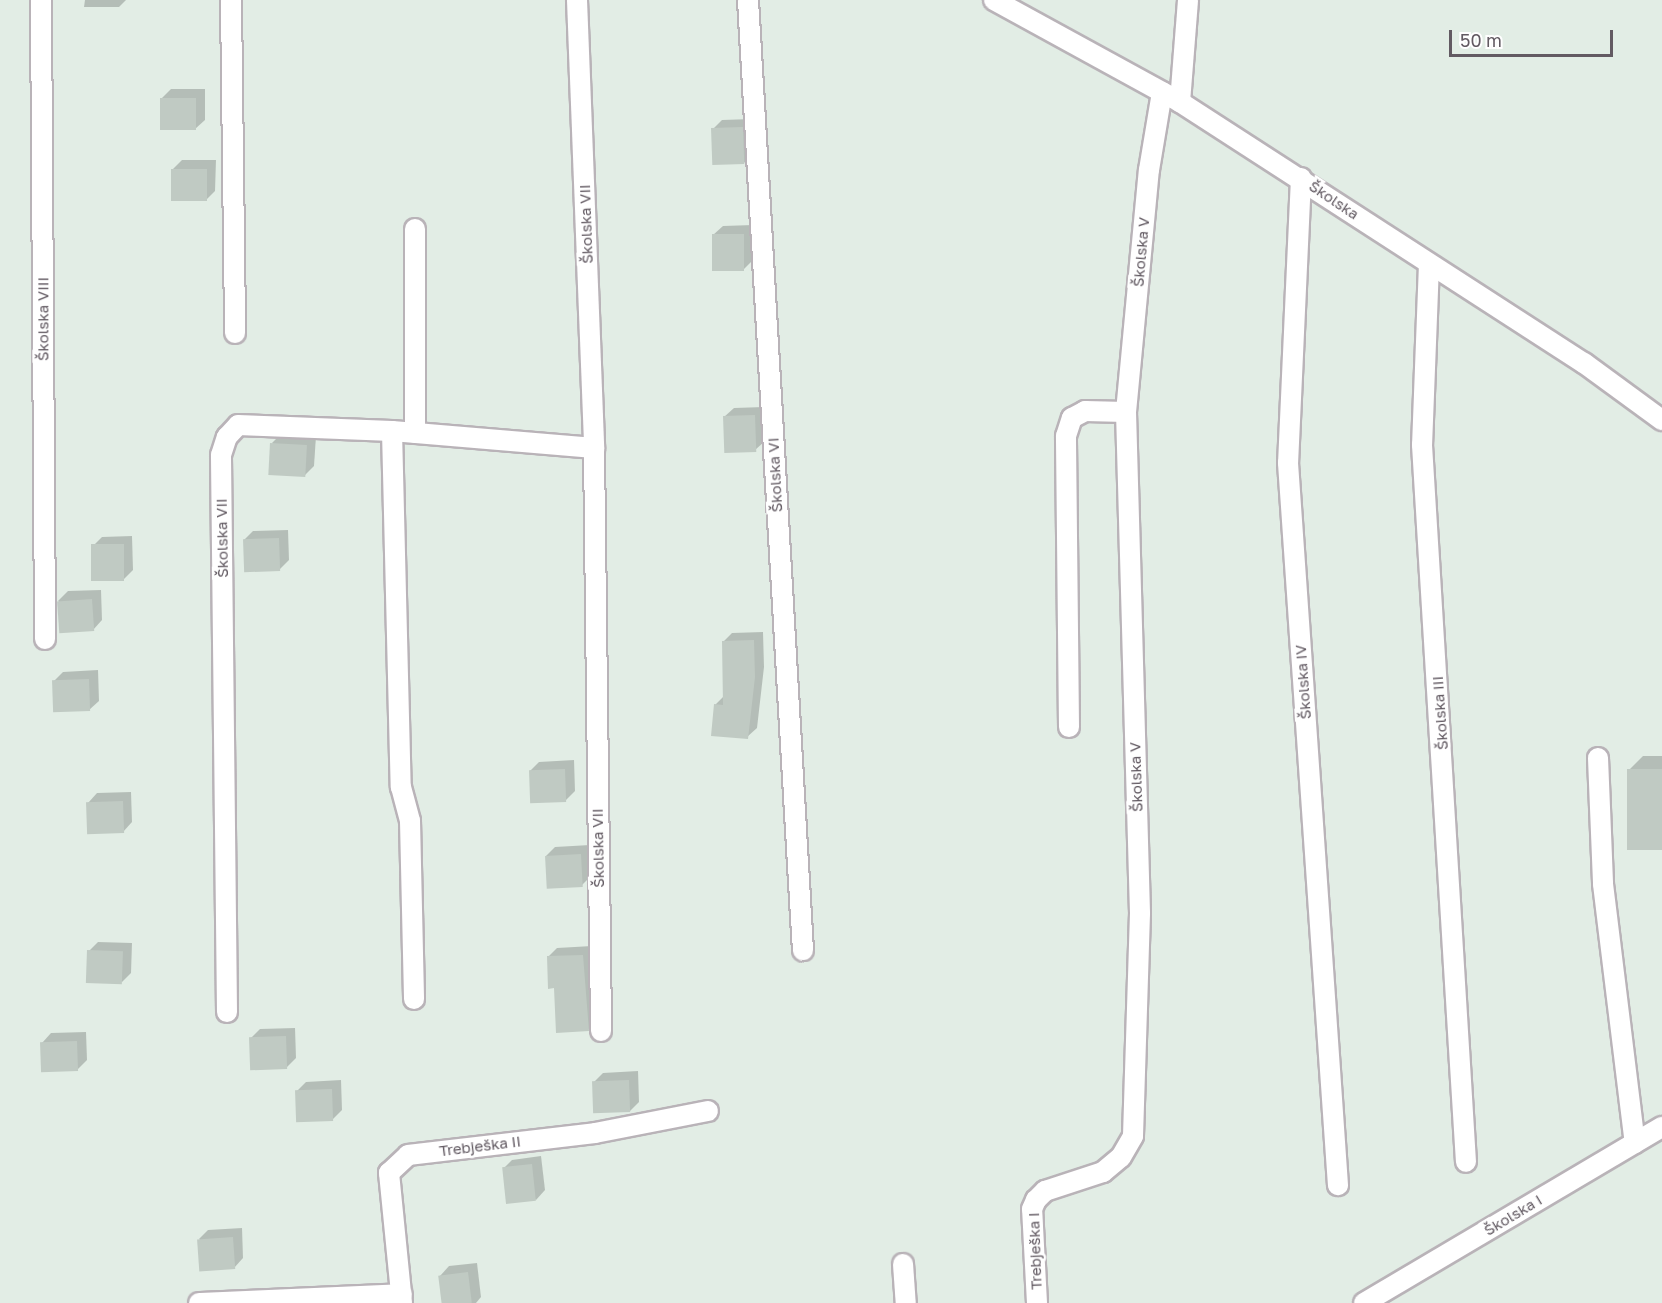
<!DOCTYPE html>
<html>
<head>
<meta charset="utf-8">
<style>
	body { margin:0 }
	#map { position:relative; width:1662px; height:1303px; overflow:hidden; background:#e2ede5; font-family:"Golos Text",sans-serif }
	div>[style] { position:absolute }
	.shadow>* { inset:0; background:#0003 }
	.building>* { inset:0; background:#c0cac3; transform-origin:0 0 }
	.roads { filter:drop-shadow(2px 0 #b9b3b8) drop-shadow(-2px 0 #b9b3b8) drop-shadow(0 2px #b9b3b8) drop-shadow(0 -2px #b9b3b8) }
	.street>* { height:20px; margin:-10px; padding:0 10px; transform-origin:10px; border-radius:10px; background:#fff }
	span { translate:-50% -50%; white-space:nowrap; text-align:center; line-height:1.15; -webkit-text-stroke:5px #fff; paint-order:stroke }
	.street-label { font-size:15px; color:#625a62 }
	.scale { position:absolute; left:1449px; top:30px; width:164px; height:27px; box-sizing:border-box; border:3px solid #625a62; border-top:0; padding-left:8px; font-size:18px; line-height:21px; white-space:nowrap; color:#625a62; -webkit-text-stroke:4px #fff; paint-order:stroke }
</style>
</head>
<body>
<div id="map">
	<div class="shadow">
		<i style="clip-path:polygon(85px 0,126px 0,119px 7px,84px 7px)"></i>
		<i style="clip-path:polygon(171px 89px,205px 89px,205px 120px,195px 129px,162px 98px)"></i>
		<i style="clip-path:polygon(752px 119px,753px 153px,744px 163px,713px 129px,722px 120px)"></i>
		<i style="clip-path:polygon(182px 160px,216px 160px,215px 191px,206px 200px,172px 170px)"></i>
		<i style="clip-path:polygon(753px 225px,754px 259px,744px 269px,713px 235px,723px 226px)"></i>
		<i style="clip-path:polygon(764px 407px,765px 441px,755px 450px,724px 417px,734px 408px)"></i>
		<i style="clip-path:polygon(281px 434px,316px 436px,314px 466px,305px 475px,272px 443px)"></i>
		<i style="clip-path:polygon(288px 530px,289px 560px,280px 569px,244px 540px,253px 531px)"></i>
		<i style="clip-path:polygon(132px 536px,133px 570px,124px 579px,93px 546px,102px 537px)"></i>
		<i style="clip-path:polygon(101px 590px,102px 620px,93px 630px,58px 601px,68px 591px)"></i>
		<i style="clip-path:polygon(763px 632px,764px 667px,757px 728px,747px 737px,715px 705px,724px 696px,723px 642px,732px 633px)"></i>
		<i style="clip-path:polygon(98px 670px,99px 701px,89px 710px,54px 681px,63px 672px)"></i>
		<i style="clip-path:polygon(1643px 756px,1662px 756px,1662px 849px,1629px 770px)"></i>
		<i style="clip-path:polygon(574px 760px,575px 791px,566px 800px,530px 771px,539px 762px)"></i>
		<i style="clip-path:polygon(131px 792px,132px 822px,123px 832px,88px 803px,97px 793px)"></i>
		<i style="clip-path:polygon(590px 845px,591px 876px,582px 885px,546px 856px,555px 847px)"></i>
		<i style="clip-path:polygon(98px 942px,132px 943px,131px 973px,122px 982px,89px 951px)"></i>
		<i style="clip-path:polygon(592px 946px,598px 1021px,588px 1030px,555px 987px,548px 957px,557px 948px)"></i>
		<i style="clip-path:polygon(295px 1028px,296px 1058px,287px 1067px,251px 1038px,260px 1029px)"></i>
		<i style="clip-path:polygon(86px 1032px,87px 1060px,77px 1070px,42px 1043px,51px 1033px)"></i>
		<i style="clip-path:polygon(638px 1071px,639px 1102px,630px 1111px,594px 1082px,603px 1073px)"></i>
		<i style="clip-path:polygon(341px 1080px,342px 1110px,332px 1120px,297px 1091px,306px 1082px)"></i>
		<i style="clip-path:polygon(541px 1156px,545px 1190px,536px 1200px,503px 1169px,512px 1160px)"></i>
		<i style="clip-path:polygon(242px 1228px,243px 1258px,234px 1268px,199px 1239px,208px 1230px)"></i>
		<i style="clip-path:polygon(477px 1263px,481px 1297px,476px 1303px,443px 1303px,440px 1276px,449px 1266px)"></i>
	</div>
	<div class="building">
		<i style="left:160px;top:98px;width:36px;height:32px"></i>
		<i style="left:743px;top:127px;width:37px;height:32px;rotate:88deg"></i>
		<i style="left:171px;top:169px;width:36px;height:32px"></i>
		<i style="left:712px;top:234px;width:32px;height:37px"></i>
		<i style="left:755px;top:415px;width:37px;height:32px;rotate:88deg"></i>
		<i style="left:270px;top:443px;width:37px;height:32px;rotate:3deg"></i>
		<i style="left:279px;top:538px;width:33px;height:36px;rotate:88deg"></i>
		<i style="left:124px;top:544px;width:37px;height:33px;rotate:90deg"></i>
		<i style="left:92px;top:599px;width:32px;height:35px;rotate:86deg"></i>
		<i style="clip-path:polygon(754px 640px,755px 677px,748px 739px,711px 736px,714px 704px,723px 705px,722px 641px)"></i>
		<i style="left:89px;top:679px;width:32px;height:37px;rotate:88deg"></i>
		<i style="left:565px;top:769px;width:33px;height:36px;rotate:88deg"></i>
		<i style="left:1662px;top:769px;width:81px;height:35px;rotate:90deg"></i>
		<i style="left:123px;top:801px;width:32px;height:37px;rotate:88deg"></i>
		<i style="left:581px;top:854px;width:33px;height:36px;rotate:87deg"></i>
		<i style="left:87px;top:950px;width:36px;height:33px;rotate:2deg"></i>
		<i style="clip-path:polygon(583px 955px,589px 1031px,556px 1033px,554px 988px,548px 989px,547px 956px)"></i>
		<i style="left:286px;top:1036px;width:33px;height:37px;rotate:88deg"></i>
		<i style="left:77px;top:1041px;width:30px;height:37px;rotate:88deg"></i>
		<i style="left:629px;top:1080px;width:32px;height:37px;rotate:88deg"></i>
		<i style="left:332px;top:1089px;width:32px;height:37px;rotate:88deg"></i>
		<i style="left:532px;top:1164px;width:37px;height:30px;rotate:84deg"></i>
		<i style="left:233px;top:1237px;width:32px;height:36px;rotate:86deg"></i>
		<i style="left:468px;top:1272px;width:31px;height:30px;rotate:83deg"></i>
	</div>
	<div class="roads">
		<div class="street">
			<i style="left:41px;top:0;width:639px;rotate:89.64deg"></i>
			<i style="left:231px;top:0;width:333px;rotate:89.3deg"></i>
			<i style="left:577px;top:0;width:448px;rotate:87.8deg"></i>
			<i style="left:594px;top:448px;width:583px;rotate:89.31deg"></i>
			<i style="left:748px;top:0;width:952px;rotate:86.69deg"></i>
			<i style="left:994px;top:0;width:212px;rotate:28.7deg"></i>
			<i style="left:1180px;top:102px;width:481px;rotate:32.9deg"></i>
			<i style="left:1584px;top:363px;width:97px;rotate:36.2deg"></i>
			<i style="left:1180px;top:102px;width:102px;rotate:-85.5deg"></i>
			<i style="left:1301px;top:178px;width:285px;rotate:92.6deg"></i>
			<i style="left:1288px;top:463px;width:724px;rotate:86.04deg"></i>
			<i style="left:1429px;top:264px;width:181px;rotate:92.2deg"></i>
			<i style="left:1422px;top:445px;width:718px;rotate:86.49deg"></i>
			<i style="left:392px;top:431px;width:356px;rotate:88.6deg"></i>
			<i style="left:401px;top:787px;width:35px;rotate:75deg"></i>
			<i style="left:410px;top:821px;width:178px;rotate:88.7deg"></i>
			<i style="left:415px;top:433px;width:204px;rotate:-90deg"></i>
			<i style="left:1069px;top:727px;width:291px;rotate:-90.6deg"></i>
			<i style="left:1066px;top:436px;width:19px;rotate:-72deg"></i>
			<i style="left:1072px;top:418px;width:15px;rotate:-28deg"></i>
			<i style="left:1085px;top:411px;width:41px;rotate:1.4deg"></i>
			<i style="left:1126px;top:412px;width:243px;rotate:-84.6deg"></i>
			<i style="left:1149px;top:170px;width:79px;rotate:-80.5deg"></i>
			<i style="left:1598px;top:758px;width:126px;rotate:87.7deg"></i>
			<i style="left:1603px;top:884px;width:261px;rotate:83deg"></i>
			<i style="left:227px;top:1012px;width:557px;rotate:-90.62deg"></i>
			<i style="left:221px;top:455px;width:19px;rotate:-72deg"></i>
			<i style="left:227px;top:437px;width:16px;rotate:-47deg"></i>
			<i style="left:238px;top:425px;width:154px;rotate:2.2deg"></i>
			<i style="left:392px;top:431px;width:203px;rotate:4.8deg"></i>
			<i style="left:903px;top:1264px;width:39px;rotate:86deg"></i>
			<i style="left:199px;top:1303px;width:203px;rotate:-2.5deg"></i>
			<i style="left:402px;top:1303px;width:131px;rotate:-95.7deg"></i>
			<i style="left:389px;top:1173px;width:26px;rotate:-43deg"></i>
			<i style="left:408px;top:1155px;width:188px;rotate:-6.7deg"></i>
			<i style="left:595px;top:1133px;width:115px;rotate:-11deg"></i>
			<i style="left:1037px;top:1303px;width:94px;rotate:-93deg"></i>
			<i style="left:1032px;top:1209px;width:10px;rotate:-66deg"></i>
			<i style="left:1036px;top:1200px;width:13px;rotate:-45deg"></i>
			<i style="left:1045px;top:1191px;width:61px;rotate:-18.1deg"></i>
			<i style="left:1103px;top:1172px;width:23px;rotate:-40deg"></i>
			<i style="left:1121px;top:1157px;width:24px;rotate:-60deg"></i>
			<i style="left:1133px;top:1136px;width:223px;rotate:-88.2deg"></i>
			<i style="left:1140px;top:913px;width:501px;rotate:-91.6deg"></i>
			<i style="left:1364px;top:1303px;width:346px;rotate:-30.6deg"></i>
		</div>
	</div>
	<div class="street-label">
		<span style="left:1334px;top:200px;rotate:34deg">Školska</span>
		<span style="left:586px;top:224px;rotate:-92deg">Školska VII</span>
		<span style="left:1141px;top:252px;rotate:-85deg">Školska V</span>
		<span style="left:43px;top:319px;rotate:-90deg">Školska VIII</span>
		<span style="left:775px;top:475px;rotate:-93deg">Školska VI</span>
		<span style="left:222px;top:538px;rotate:-91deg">Školska VII</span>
		<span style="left:1303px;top:682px;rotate:-94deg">Školska IV</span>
		<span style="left:1440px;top:713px;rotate:-94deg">Školska III</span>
		<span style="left:1136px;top:777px;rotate:-92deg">Školska V</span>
		<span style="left:598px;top:848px;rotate:-91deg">Školska VII</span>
		<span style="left:480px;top:1146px;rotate:-7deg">Trebješka II</span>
		<span style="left:1513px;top:1215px;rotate:-31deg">Školska I</span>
		<span style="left:1035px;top:1251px;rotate:-92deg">Trebješka I</span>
	</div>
	<div class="scale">50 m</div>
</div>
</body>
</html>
